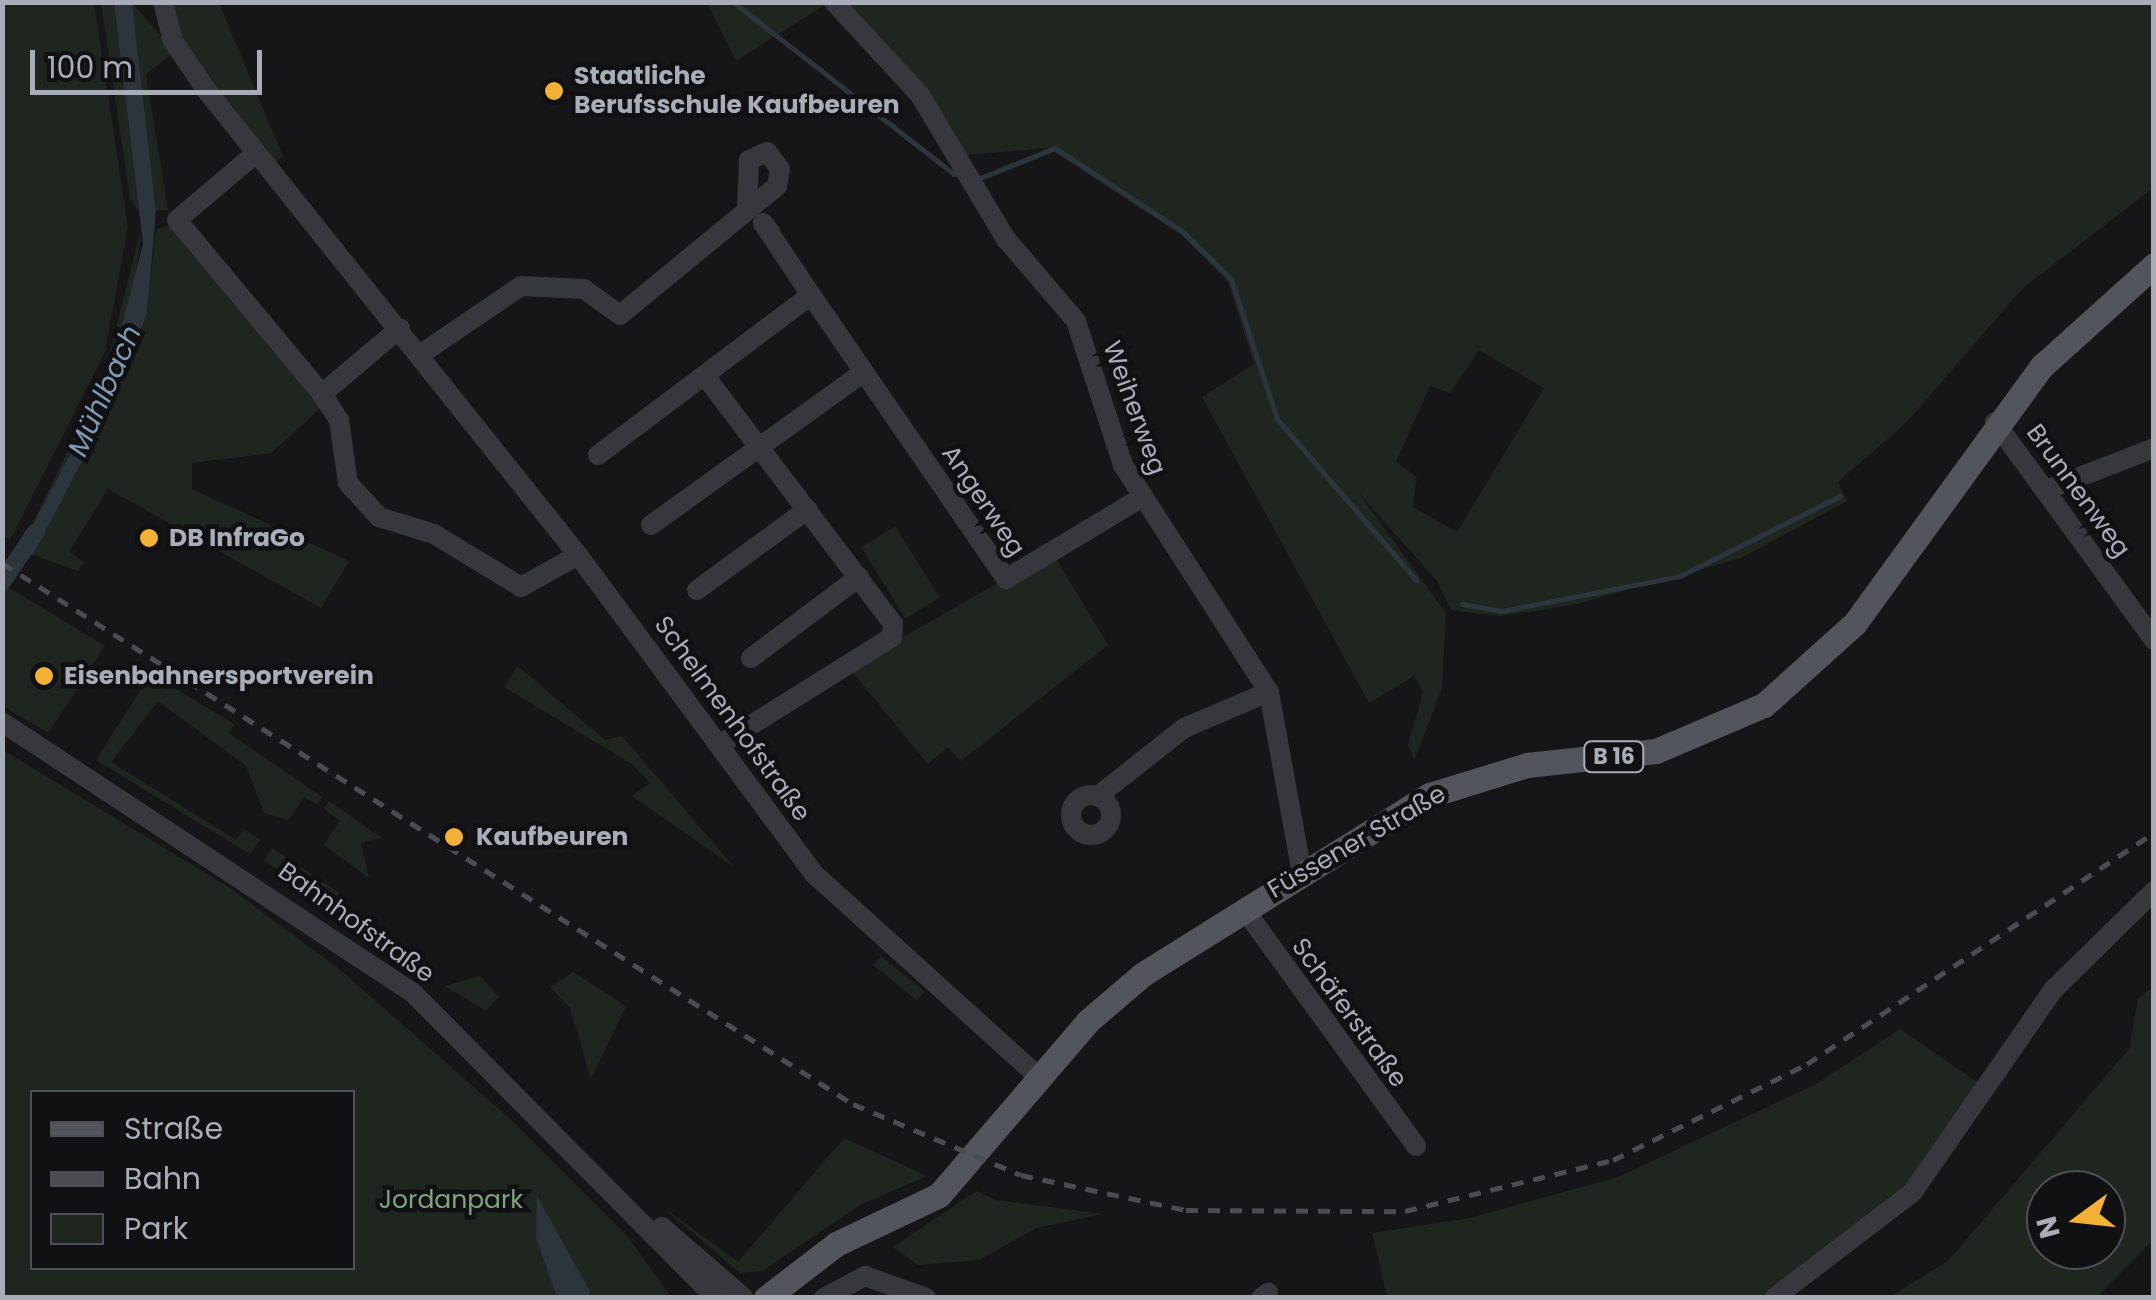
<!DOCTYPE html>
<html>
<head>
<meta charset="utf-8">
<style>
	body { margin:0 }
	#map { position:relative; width:2156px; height:1300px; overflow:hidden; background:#161618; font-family:Poppins,sans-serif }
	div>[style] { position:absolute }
	.green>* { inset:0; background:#1e261f; transform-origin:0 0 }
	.water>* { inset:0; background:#2c353c }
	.stream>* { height:5px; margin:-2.5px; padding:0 2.5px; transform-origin:2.5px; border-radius:2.5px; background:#2c353c }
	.canal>* { height:18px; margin:-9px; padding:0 9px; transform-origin:9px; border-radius:9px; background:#2c353c }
	.minor>* { height:20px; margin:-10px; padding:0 10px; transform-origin:10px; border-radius:10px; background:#37383d }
	.minor>.ring { margin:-10px; padding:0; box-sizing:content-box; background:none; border:20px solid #37383d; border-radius:50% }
	.major>* { height:25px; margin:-12.5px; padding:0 12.5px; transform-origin:12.5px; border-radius:12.5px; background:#53555c }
	.rail>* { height:5px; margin-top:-2.5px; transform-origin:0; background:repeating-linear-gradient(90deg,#4a4c52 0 12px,transparent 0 22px) }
	.dots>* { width:28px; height:28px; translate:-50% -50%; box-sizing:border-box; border:5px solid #111113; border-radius:50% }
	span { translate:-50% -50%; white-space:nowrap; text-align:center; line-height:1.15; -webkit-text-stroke:9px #111113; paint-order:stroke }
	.shield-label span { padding:2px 8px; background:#111113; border:2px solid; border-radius:8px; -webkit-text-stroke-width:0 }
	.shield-label { font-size:22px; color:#a8adb8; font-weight:700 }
	.poi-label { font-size:25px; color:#a8adb8; font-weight:700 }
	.left { translate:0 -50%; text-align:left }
	.street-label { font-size:25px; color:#a8adb8 }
	.park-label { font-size:25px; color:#7fa381 }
	.water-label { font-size:28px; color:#7f9bb3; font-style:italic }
	.frame { position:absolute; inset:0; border:5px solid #a8adb8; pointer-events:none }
	.legend { position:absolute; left:30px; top:1090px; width:325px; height:180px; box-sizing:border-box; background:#111113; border:2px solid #4d4f55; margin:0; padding:12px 18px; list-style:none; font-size:30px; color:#a8adb8 }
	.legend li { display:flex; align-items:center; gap:20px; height:50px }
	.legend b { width:50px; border:2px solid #4d4f55 }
	.north { position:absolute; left:2026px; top:1170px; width:100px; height:100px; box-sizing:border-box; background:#111113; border:2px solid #4d4f55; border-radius:50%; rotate:255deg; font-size:28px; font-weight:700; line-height:40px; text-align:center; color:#a8adb8 }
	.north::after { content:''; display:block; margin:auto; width:35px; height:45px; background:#f2b134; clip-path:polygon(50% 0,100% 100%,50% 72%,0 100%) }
	.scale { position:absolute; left:30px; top:50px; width:232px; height:45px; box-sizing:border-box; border:5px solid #a8adb8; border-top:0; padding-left:12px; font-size:30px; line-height:35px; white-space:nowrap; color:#a8adb8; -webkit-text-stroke:8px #111113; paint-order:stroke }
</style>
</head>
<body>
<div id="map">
	<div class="green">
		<i style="clip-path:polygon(2px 3px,94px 3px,128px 227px,105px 352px,10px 540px,2px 535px)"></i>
		<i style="clip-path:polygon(101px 3px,114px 3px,139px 212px,130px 199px)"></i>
		<i style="clip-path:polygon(132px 3px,175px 52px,146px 74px,168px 210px,156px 211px)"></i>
		<i style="clip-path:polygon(174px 3px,219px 3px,283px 156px,271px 166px,169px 24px)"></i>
		<i style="clip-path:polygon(707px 3px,828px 3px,736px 61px)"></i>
		<i style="clip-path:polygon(evenodd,837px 3px,2153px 3px,2153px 188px,2023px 288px,1905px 424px,1838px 482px,1847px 501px,1741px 558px,1573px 605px,1500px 616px,1451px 610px,1437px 581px,1357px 491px,1446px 613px,1442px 688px,1414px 761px,1408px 745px,1423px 692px,1414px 676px,1369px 703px,1202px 397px,1254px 364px,1228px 282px,1181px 235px,1048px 148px,956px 156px,837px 3px,1479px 350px,1544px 388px,1457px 532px,1413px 507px,1417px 477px,1396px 462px,1430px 386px,1450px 393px,1479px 350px)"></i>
		<i style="clip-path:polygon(175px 225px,324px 405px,271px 453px,192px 463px,192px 489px,349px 561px,321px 608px,108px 489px,69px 552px,84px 562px,78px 571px,33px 555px,118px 393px,147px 313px,156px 229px)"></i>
		<i style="clip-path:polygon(141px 230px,132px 308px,106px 386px,21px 547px,103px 378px)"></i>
		<i style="left:895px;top:526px;width:84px;height:40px;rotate:58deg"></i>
		<i style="clip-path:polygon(1052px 552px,1108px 645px,961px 761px,948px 747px,928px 764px,849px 668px)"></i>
		<i style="clip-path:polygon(3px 584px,105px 646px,48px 733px,3px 706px)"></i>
		<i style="clip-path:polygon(518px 666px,605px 740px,622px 736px,734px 867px,632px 796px,650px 783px,632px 764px,504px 687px)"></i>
		<i style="clip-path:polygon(151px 674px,234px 724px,229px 733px,322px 797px,317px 805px,304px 797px,288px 820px,264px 813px,246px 766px,158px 701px,111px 762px,236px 840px,244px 829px,260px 840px,250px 854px,96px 760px)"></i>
		<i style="clip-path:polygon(evenodd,3px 750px,227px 886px,338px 968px,508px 1117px,628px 1237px,671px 1297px,3px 1298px,3px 750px,32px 1092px,352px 1092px,352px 1268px,32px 1268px,32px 1092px)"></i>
		<i style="clip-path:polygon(329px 801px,382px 838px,361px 843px,369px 878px,324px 845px,340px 821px,324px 809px)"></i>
		<i style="clip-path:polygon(273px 848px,338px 892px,356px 924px,263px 860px)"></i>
		<i style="left:881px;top:956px;width:56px;height:12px;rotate:39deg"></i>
		<i style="clip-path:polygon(573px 972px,626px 1006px,591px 1079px,570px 1008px,550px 987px)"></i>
		<i style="clip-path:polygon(480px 976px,499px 997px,486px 1011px,445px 986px)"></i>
		<i style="clip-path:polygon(evenodd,2153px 987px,2153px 1240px,2097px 1297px,1890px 1297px,1949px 1260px,2129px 1049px,2138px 999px,2153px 987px,2046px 1190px,2106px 1190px,2106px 1250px,2046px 1250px,2046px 1190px)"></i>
		<i style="clip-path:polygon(1900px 1029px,1987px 1089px,1910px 1190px,1765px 1297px,1387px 1297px,1372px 1233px,1470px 1218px,1618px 1177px,1816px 1084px)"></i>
		<i style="clip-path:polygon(844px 1138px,927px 1176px,862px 1204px,762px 1271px,740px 1273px,660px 1205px,738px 1262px)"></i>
		<i style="clip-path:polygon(976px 1191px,996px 1200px,1103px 1214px,1036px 1228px,979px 1260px,918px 1265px,893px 1247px)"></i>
	</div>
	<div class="water">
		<i style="clip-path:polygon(114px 3px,132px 3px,156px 211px,147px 313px,118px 393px,33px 555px,21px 547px,106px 386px,143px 244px)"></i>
		<i style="clip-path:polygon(537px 1196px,590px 1291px,589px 1297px,557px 1297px,536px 1238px)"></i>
	</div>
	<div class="stream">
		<i style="left:733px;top:2px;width:280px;rotate:37.9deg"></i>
		<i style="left:980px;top:178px;width:81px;rotate:-21.8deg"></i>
		<i style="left:1055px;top:148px;width:152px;rotate:33.2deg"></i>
		<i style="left:1182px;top:231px;width:69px;rotate:44.4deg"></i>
		<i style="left:1231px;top:279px;width:147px;rotate:71.8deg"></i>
		<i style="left:1277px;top:419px;width:213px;rotate:49.2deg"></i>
		<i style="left:1462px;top:604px;width:41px;rotate:9.9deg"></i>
		<i style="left:1502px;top:611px;width:181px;rotate:-11.1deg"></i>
		<i style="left:1680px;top:576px;width:179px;rotate:-26.6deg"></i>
	</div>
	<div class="canal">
		<i style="left:2px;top:582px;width:60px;rotate:-55.8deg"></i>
	</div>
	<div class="minor">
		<i style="left:163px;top:2px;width:40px;rotate:75.6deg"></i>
		<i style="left:173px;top:41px;width:60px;rotate:55.8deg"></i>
		<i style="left:207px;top:91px;width:594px;rotate:51.36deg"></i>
		<i style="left:578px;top:555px;width:395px;rotate:53.5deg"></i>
		<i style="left:813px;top:873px;width:306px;rotate:42.1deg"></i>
		<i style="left:834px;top:2px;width:127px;rotate:47.2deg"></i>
		<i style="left:920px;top:95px;width:168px;rotate:59.2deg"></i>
		<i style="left:1006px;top:239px;width:108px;rotate:49.5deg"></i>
		<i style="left:1076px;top:321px;width:151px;rotate:71.9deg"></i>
		<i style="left:1123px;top:465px;width:270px;rotate:57.3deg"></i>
		<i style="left:1269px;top:692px;width:185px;rotate:79.7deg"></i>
		<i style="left:255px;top:154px;width:102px;rotate:139.8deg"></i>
		<i style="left:177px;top:220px;width:226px;rotate:50.2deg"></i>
		<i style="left:322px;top:394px;width:102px;rotate:-40.2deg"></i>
		<i style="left:770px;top:232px;width:11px;rotate:-128deg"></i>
		<i style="left:763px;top:223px;width:87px;rotate:56.3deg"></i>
		<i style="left:421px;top:354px;width:121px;rotate:-34.2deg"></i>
		<i style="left:521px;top:286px;width:63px;rotate:2.7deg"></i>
		<i style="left:584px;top:289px;width:44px;rotate:35.8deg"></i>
		<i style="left:620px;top:315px;width:203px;rotate:-39.4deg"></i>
		<i style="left:777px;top:186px;width:17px;rotate:-80deg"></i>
		<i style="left:780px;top:169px;width:21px;rotate:-127deg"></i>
		<i style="left:767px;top:152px;width:20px;rotate:156deg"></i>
		<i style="left:749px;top:160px;width:50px;rotate:92.3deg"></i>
		<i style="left:705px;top:376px;width:311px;rotate:52.8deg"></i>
		<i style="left:893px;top:624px;width:13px;rotate:94deg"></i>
		<i style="left:892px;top:637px;width:202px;rotate:148deg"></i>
		<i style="left:322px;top:394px;width:31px;rotate:57deg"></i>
		<i style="left:339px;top:420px;width:64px;rotate:81.9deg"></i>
		<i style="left:348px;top:483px;width:46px;rotate:47.6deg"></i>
		<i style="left:379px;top:517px;width:58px;rotate:17.2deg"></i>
		<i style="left:434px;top:534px;width:102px;rotate:31.3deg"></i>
		<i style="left:521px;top:587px;width:65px;rotate:-29.3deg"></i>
		<i style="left:1995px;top:422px;width:270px;rotate:53.9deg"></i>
		<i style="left:598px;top:455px;width:266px;rotate:-36.9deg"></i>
		<i style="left:811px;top:295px;width:345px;rotate:55.5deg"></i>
		<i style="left:1006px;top:579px;width:157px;rotate:-31deg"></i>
		<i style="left:2051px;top:488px;width:110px;rotate:-21.2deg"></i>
		<i style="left:651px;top:525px;width:262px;rotate:-35.7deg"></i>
		<i style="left:697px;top:590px;width:137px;rotate:-36.1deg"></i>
		<i style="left:751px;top:658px;width:135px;rotate:-36.9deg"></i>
		<i style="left:2px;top:722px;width:494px;rotate:33.4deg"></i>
		<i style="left:414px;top:994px;width:429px;rotate:45.2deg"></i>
		<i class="ring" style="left:1071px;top:795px;width:20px;height:20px"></i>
		<i style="left:1098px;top:796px;width:110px;rotate:-38.3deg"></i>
		<i style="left:1184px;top:728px;width:92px;rotate:-23deg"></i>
		<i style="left:1244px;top:909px;width:293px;rotate:54deg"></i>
		<i style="left:662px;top:1227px;width:108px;rotate:40.9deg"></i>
		<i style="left:824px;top:1298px;width:47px;rotate:-28.2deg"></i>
		<i style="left:865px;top:1276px;width:65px;rotate:19.8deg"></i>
		<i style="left:1261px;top:1298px;width:9px;rotate:-36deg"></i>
		<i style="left:1774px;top:1298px;width:173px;rotate:-37.3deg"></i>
		<i style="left:1912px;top:1193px;width:249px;rotate:-55.2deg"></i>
		<i style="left:2054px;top:989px;width:140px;rotate:-44.4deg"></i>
	</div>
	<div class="major">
		<i style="left:766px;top:1298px;width:88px;rotate:-37.6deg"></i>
		<i style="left:836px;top:1244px;width:114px;rotate:-25.4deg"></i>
		<i style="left:939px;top:1195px;width:229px;rotate:-49.4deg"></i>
		<i style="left:1088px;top:1021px;width:72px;rotate:-40.5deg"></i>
		<i style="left:1143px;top:974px;width:338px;rotate:-32deg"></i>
		<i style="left:1430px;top:795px;width:102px;rotate:-17.2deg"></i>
		<i style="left:1527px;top:765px;width:130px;rotate:-6.2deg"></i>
		<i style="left:1656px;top:751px;width:117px;rotate:-23.1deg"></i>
		<i style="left:1764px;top:705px;width:122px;rotate:-42deg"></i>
		<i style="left:1855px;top:623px;width:318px;rotate:-54deg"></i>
		<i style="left:2042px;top:366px;width:151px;rotate:-42deg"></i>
	</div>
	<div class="rail">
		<i style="left:2px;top:563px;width:1008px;rotate:32.45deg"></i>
		<i style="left:853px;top:1104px;width:182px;rotate:22.9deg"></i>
		<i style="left:1021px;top:1175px;width:169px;rotate:12deg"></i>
		<i style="left:1186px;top:1210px;width:219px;rotate:0.3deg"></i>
		<i style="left:1405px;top:1211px;width:214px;rotate:-13.8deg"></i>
		<i style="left:1613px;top:1160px;width:216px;rotate:-26.3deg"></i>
		<i style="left:1807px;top:1064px;width:417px;rotate:-33.7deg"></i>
	</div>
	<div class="dots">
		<i style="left:554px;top:91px;background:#f2b134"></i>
		<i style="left:149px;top:538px;background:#f2b134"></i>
		<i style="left:44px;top:676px;background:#f2b134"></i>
		<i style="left:454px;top:837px;background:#f2b134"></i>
	</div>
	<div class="shield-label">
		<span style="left:1614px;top:757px">B 16</span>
	</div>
	<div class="poi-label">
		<span class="left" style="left:574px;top:91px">Staatliche<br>Berufsschule Kaufbeuren</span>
		<span class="left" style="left:169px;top:538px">DB InfraGo</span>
		<span class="left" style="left:64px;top:676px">Eisenbahnersportverein</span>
		<span class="left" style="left:476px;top:837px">Kaufbeuren</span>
	</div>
	<div class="street-label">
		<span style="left:1134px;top:408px;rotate:70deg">Weiherweg</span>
		<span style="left:2078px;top:491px;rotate:54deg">Brunnenweg</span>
		<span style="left:983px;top:501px;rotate:56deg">Angerweg</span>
		<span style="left:732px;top:719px;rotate:54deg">Schelmenhofstraße</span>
		<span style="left:1357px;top:842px;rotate:-30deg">Füssener Straße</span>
		<span style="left:356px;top:923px;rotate:36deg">Bahnhofstraße</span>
		<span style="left:1349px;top:1013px;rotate:54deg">Schäferstraße</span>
	</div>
	<div class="park-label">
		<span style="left:451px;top:1200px">Jordanpark</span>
	</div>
	<div class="water-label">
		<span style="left:105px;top:391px;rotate:-66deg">Mühlbach</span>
	</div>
	<div class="frame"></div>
	<ul class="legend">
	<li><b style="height:12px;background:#53555c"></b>Straße</li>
	<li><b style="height:12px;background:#4a4c52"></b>Bahn</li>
	<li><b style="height:28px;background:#1e261f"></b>Park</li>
	</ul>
	<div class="north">N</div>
	<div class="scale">100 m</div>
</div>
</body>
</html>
